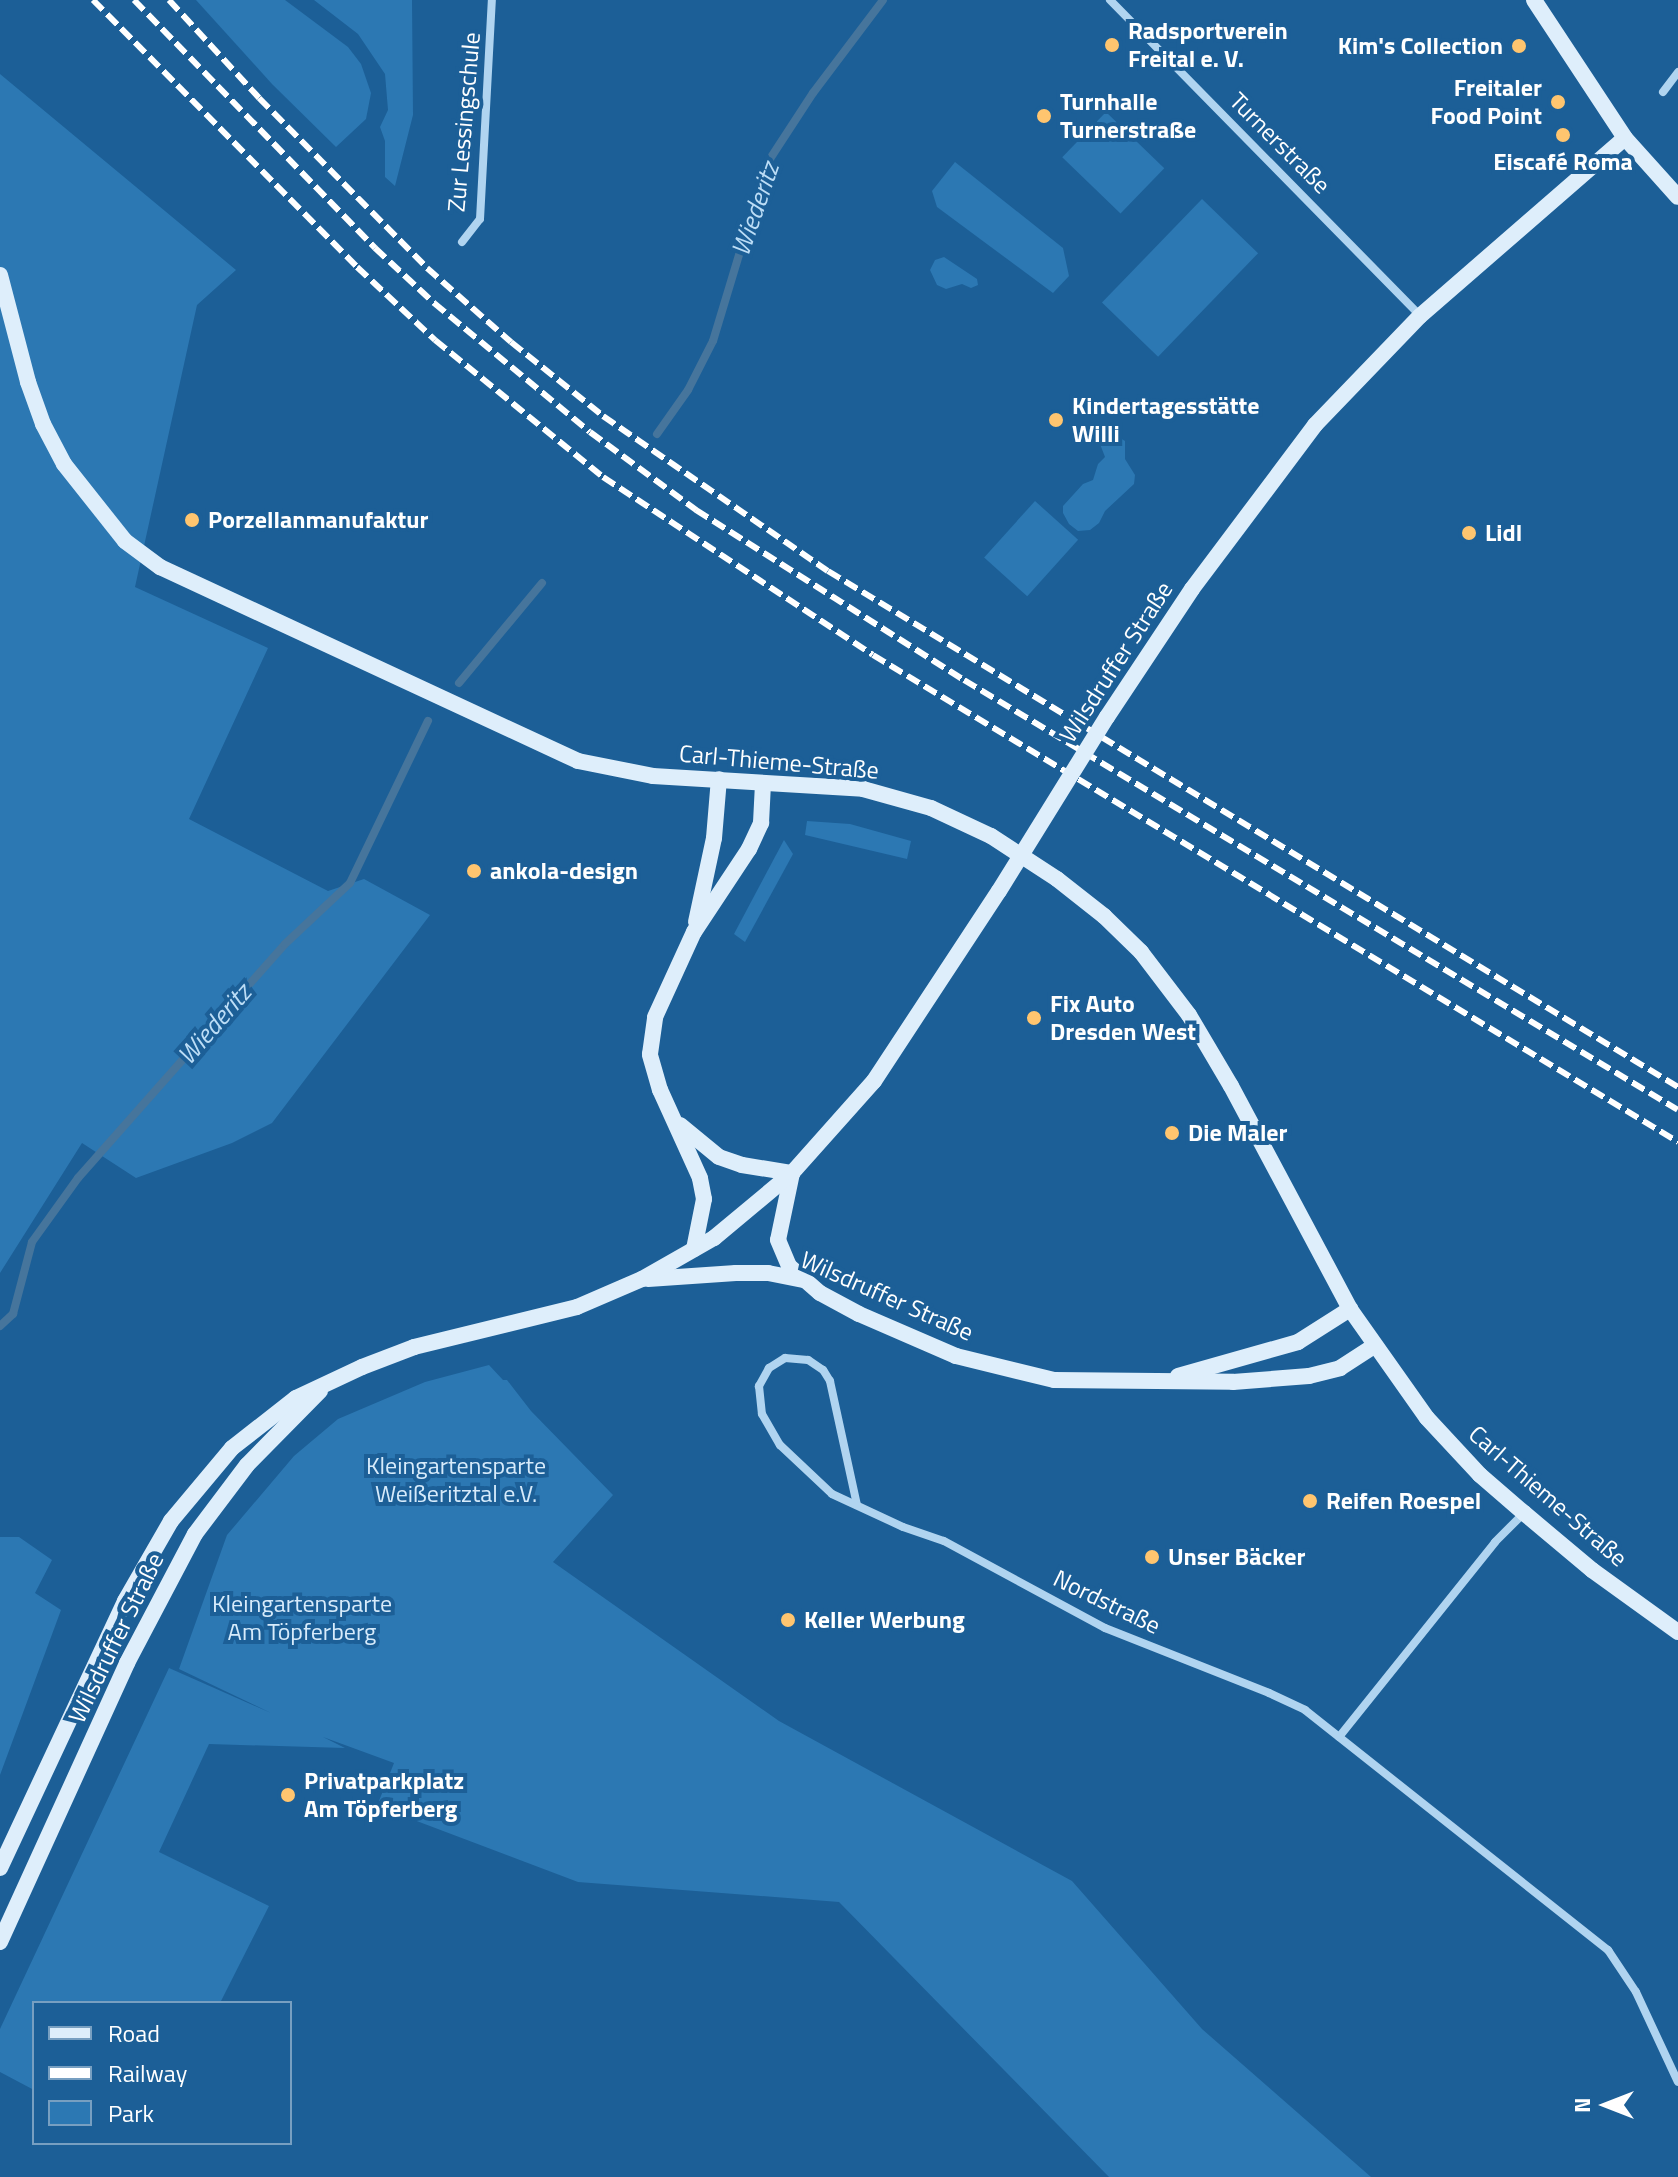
<!DOCTYPE html>
<html>
<head>
<meta charset="utf-8">
<style>
	body { margin:0 }
	#map { position:relative; width:1678px; height:2177px; overflow:hidden; background:#1c5f97; font-family:"Titillium Web",sans-serif }
	div>[style] { position:absolute }
	.green>* { inset:0; background:#2c78b3; transform-origin:0 0 }
	.stream>* { height:8px; margin:-4px; padding:0 4px; transform-origin:4px; border-radius:4px; background:#46759c }
	.street>* { height:8px; margin:-4px; padding:0 4px; transform-origin:4px; border-radius:4px; background:#b0d4f0 }
	.secondary>* { height:16px; margin:-8px; padding:0 8px; transform-origin:8px; border-radius:8px; background:#deeefb }
	.rail>* { height:6px; margin-top:-3px; transform-origin:0; background:repeating-linear-gradient(90deg,#fff 0 14px,transparent 0 20px) }
	.secondary-bridge>* { height:16px; margin:-8px; padding:0 8px; transform-origin:8px; border-radius:8px; background:#deeefb }
	.dots>* { width:22px; height:22px; translate:-50% -50%; box-sizing:border-box; border:4px solid #1c5f97; border-radius:50% }
	span { translate:-50% -50%; white-space:nowrap; text-align:center; line-height:1.15; -webkit-text-stroke:8px #1c5f97; paint-order:stroke }
	.poi-label { font-size:24px; color:#fff; font-weight:700 }
	.left { translate:0 -50%; text-align:left }
	.right { translate:-100% -50%; text-align:right }
	.street-label { font-size:24px; color:#fff }
	.park-label { font-size:24px; color:#d7ebfb }
	.water-label { font-size:26px; color:#bcddf6; font-style:italic }
	.legend { position:absolute; left:32px; top:2001px; width:260px; height:144px; box-sizing:border-box; background:#1c5f97; border:2px solid #779fc1; margin:0; padding:10px 14px; list-style:none; font-size:24px; color:#fff }
	.legend li { display:flex; align-items:center; gap:16px; height:40px }
	.legend b { width:40px; border:2px solid #779fc1 }
	.north { position:absolute; left:1566px; top:2065px; width:80px; height:80px; -webkit-text-stroke:6px #1c5f97; paint-order:stroke; rotate:270deg; font-size:22px; font-weight:700; line-height:32px; text-align:center; color:#fff }
	.north::after { content:''; display:block; margin:auto; width:28px; height:36px; background:#fff; clip-path:polygon(50% 0,100% 100%,50% 72%,0 100%) }
</style>
</head>
<body>
<div id="map">
	<div class="green">
		<i style="clip-path:polygon(196px 0,285px 0,348px 47px,361px 64px,371px 93px,366px 119px,336px 147px,272px 84px)"></i>
		<i style="clip-path:polygon(314px 0,412px 0,413px 115px,395px 186px,385px 177px,385px 141px,380px 127px,388px 110px,385px 74px,358px 34px)"></i>
		<i style="clip-path:polygon(0 74px,236px 270px,197px 305px,135px 587px,268px 648px,189px 819px,328px 891px,364px 879px,430px 915px,272px 1123px,232px 1143px,136px 1178px,82px 1143px,0 1273px)"></i>
		<i style="left:1106px;top:112px;width:81px;height:63px;rotate:44deg"></i>
		<i style="clip-path:polygon(955px 162px,1063px 248px,1069px 276px,1053px 293px,937px 207px,932px 191px)"></i>
		<i style="left:1202px;top:199px;width:78px;height:144px;rotate:44deg"></i>
		<i style="clip-path:polygon(944px 257px,977px 279px,978px 285px,971px 288px,962px 284px,946px 289px,937px 285px,930px 270px,935px 260px)"></i>
		<i style="clip-path:polygon(1112px 433px,1125px 441px,1125px 459px,1135px 475px,1134px 484px,1105px 511px,1099px 523px,1090px 530px,1078px 531px,1069px 524px,1063px 513px,1063px 506px,1083px 484px,1093px 480px,1098px 464px,1105px 457px,1100px 444px)"></i>
		<i style="left:1035px;top:501px;width:58px;height:76px;rotate:42deg"></i>
		<i style="clip-path:polygon(807px 821px,850px 824px,911px 841px,907px 859px,805px 835px)"></i>
		<i style="clip-path:polygon(784px 840px,793px 854px,745px 942px,734px 934px)"></i>
		<i style="clip-path:polygon(489px 1365px,503px 1380px,507px 1380px,531px 1411px,613px 1495px,553px 1562px,779px 1721px,1072px 1881px,1202px 2029px,1371px 2177px,1109px 2177px,839px 1902px,578px 1882px,377px 1806px,394px 1763px,323px 1737px,345px 1748px,209px 1744px,159px 1852px,269px 1906px,220px 2003px,34px 2003px,34px 2090px,0 2072px,0 2029px,169px 1668px,271px 1713px,179px 1669px,227px 1535px,294px 1456px,338px 1419px,425px 1382px)"></i>
		<i style="clip-path:polygon(0 1537px,19px 1537px,52px 1560px,35px 1593px,61px 1610px,0 1775px)"></i>
	</div>
	<div class="stream">
		<i style="left:657px;top:434px;width:54px;rotate:-54.8deg"></i>
		<i style="left:688px;top:390px;width:55px;rotate:-63deg"></i>
		<i style="left:713px;top:341px;width:184px;rotate:-73.2deg"></i>
		<i style="left:766px;top:165px;width:86px;rotate:-56.9deg"></i>
		<i style="left:813px;top:93px;width:116px;rotate:-53deg"></i>
		<i style="left:459px;top:683px;width:130px;rotate:-50.3deg"></i>
		<i style="left:0;top:1326px;width:18px;rotate:-43deg"></i>
		<i style="left:13px;top:1314px;width:74px;rotate:-75.2deg"></i>
		<i style="left:32px;top:1242px;width:79px;rotate:-54.3deg"></i>
		<i style="left:78px;top:1178px;width:312px;rotate:-48.5deg"></i>
		<i style="left:285px;top:944px;width:89px;rotate:-43.2deg"></i>
		<i style="left:350px;top:883px;width:180px;rotate:-64.3deg"></i>
	</div>
	<div class="street">
		<i style="left:1110px;top:0;width:443px;rotate:45.5deg"></i>
		<i style="left:1663px;top:92px;width:25px;rotate:-53deg"></i>
		<i style="left:462px;top:242px;width:29px;rotate:-52deg"></i>
		<i style="left:480px;top:219px;width:219px;rotate:-86.9deg"></i>
		<i style="left:857px;top:1505px;width:127px;rotate:-102.3deg"></i>
		<i style="left:830px;top:1381px;width:13px;rotate:-122deg"></i>
		<i style="left:823px;top:1370px;width:18px;rotate:-146deg"></i>
		<i style="left:808px;top:1360px;width:23px;rotate:-175deg"></i>
		<i style="left:785px;top:1358px;width:19px;rotate:148deg"></i>
		<i style="left:769px;top:1368px;width:21px;rotate:119deg"></i>
		<i style="left:759px;top:1386px;width:28px;rotate:84deg"></i>
		<i style="left:762px;top:1414px;width:36px;rotate:60deg"></i>
		<i style="left:780px;top:1445px;width:71px;rotate:43.3deg"></i>
		<i style="left:832px;top:1494px;width:78px;rotate:24.9deg"></i>
		<i style="left:903px;top:1527px;width:43px;rotate:18.9deg"></i>
		<i style="left:944px;top:1541px;width:183px;rotate:28.4deg"></i>
		<i style="left:1105px;top:1628px;width:176px;rotate:21.6deg"></i>
		<i style="left:1269px;top:1693px;width:40px;rotate:25deg"></i>
		<i style="left:1305px;top:1710px;width:387px;rotate:38.4deg"></i>
		<i style="left:1608px;top:1950px;width:50px;rotate:56.3deg"></i>
		<i style="left:1636px;top:1992px;width:99px;rotate:65deg"></i>
		<i style="left:1339px;top:1737px;width:250px;rotate:-51.3deg"></i>
		<i style="left:1495px;top:1542px;width:41px;rotate:-45deg"></i>
	</div>
	<div class="secondary">
		<i style="left:1534px;top:0;width:165px;rotate:56.6deg"></i>
		<i style="left:1625px;top:138px;width:79px;rotate:48.1deg"></i>
		<i style="left:0;top:275px;width:111px;rotate:75.3deg"></i>
		<i style="left:28px;top:382px;width:45px;rotate:70.3deg"></i>
		<i style="left:43px;top:424px;width:45px;rotate:62.3deg"></i>
		<i style="left:64px;top:464px;width:98px;rotate:51.6deg"></i>
		<i style="left:125px;top:541px;width:44px;rotate:36.6deg"></i>
		<i style="left:160px;top:567px;width:461px;rotate:24.9deg"></i>
		<i style="left:578px;top:761px;width:76px;rotate:11.3deg"></i>
		<i style="left:653px;top:776px;width:210px;rotate:3.5deg"></i>
		<i style="left:863px;top:789px;width:71px;rotate:15.6deg"></i>
		<i style="left:931px;top:808px;width:66px;rotate:25deg"></i>
		<i style="left:991px;top:836px;width:79px;rotate:33.1deg"></i>
		<i style="left:1057px;top:879px;width:60px;rotate:38.2deg"></i>
		<i style="left:1104px;top:916px;width:52px;rotate:44.2deg"></i>
		<i style="left:1141px;top:952px;width:79px;rotate:52.7deg"></i>
		<i style="left:1189px;top:1015px;width:82px;rotate:59.4deg"></i>
		<i style="left:1231px;top:1086px;width:253px;rotate:61.9deg"></i>
		<i style="left:1350px;top:1309px;width:133px;rotate:54.8deg"></i>
		<i style="left:1427px;top:1418px;width:78px;rotate:47.1deg"></i>
		<i style="left:1480px;top:1475px;width:58px;rotate:40.8deg"></i>
		<i style="left:1524px;top:1513px;width:89px;rotate:40deg"></i>
		<i style="left:1592px;top:1570px;width:106px;rotate:35.8deg"></i>
		<i style="left:1107px;top:717px;width:154px;rotate:-56.4deg"></i>
		<i style="left:1192px;top:589px;width:205px;rotate:-53.1deg"></i>
		<i style="left:1315px;top:425px;width:151px;rotate:-46.1deg"></i>
		<i style="left:1420px;top:316px;width:271px;rotate:-41deg"></i>
		<i style="left:696px;top:922px;width:86px;rotate:-77.9deg"></i>
		<i style="left:714px;top:838px;width:59px;rotate:-85.2deg"></i>
		<i style="left:680px;top:1125px;width:50px;rotate:39.4deg"></i>
		<i style="left:719px;top:1157px;width:24px;rotate:19deg"></i>
		<i style="left:742px;top:1165px;width:51px;rotate:9.1deg"></i>
		<i style="left:792px;top:1173px;width:68px;rotate:101.8deg"></i>
		<i style="left:778px;top:1240px;width:28px;rotate:67deg"></i>
		<i style="left:789px;top:1266px;width:41px;rotate:41.1deg"></i>
		<i style="left:820px;top:1293px;width:44px;rotate:28.3deg"></i>
		<i style="left:859px;top:1314px;width:106px;rotate:23.4deg"></i>
		<i style="left:956px;top:1356px;width:101px;rotate:13.8deg"></i>
		<i style="left:1054px;top:1380px;width:179px;rotate:0.6deg"></i>
		<i style="left:1233px;top:1382px;width:76px;rotate:-4.5deg"></i>
		<i style="left:1309px;top:1376px;width:32px;rotate:-14deg"></i>
		<i style="left:1340px;top:1368px;width:40px;rotate:-32.9deg"></i>
		<i style="left:694px;top:1249px;width:51px;rotate:-78.7deg"></i>
		<i style="left:704px;top:1199px;width:21px;rotate:-101deg"></i>
		<i style="left:700px;top:1178px;width:97px;rotate:-114.4deg"></i>
		<i style="left:660px;top:1090px;width:37px;rotate:-106deg"></i>
		<i style="left:650px;top:1054px;width:37px;rotate:-82deg"></i>
		<i style="left:655px;top:1017px;width:94px;rotate:-65.4deg"></i>
		<i style="left:694px;top:932px;width:100px;rotate:-56.5deg"></i>
		<i style="left:749px;top:849px;width:29px;rotate:-65deg"></i>
		<i style="left:761px;top:823px;width:40px;rotate:-87.1deg"></i>
		<i style="left:648px;top:1279px;width:88px;rotate:-3.9deg"></i>
		<i style="left:736px;top:1273px;width:32px"></i>
		<i style="left:768px;top:1273px;width:37px;rotate:11deg"></i>
		<i style="left:1178px;top:1376px;width:125px;rotate:-15.8deg"></i>
		<i style="left:1298px;top:1342px;width:62px;rotate:-32.4deg"></i>
		<i style="left:0;top:1868px;width:295px;rotate:-64.9deg"></i>
		<i style="left:125px;top:1601px;width:92px;rotate:-60.1deg"></i>
		<i style="left:171px;top:1521px;width:95px;rotate:-50.1deg"></i>
		<i style="left:232px;top:1448px;width:81px;rotate:-38deg"></i>
		<i style="left:296px;top:1398px;width:73px;rotate:-25.2deg"></i>
		<i style="left:362px;top:1367px;width:56px;rotate:-21deg"></i>
		<i style="left:414px;top:1347px;width:168px;rotate:-13.8deg"></i>
		<i style="left:577px;top:1307px;width:71px;rotate:-23.3deg"></i>
		<i style="left:642px;top:1279px;width:83px;rotate:-29.7deg"></i>
		<i style="left:714px;top:1238px;width:102px;rotate:-39.8deg"></i>
		<i style="left:792px;top:1173px;width:123px;rotate:-48.3deg"></i>
		<i style="left:874px;top:1081px;width:227px;rotate:-56.7deg"></i>
		<i style="left:0;top:1942px;width:307px;rotate:-65.5deg"></i>
		<i style="left:127px;top:1663px;width:146px;rotate:-62.2deg"></i>
		<i style="left:195px;top:1534px;width:86px;rotate:-53deg"></i>
		<i style="left:247px;top:1465px;width:104px;rotate:-45.4deg"></i>
	</div>
	<div class="rail">
		<i style="left:93px;top:0;width:375px;rotate:45.3deg"></i>
		<i style="left:357px;top:267px;width:107px;rotate:43.1deg"></i>
		<i style="left:435px;top:340px;width:217px;rotate:39.2deg"></i>
		<i style="left:603px;top:477px;width:323px;rotate:33.4deg"></i>
		<i style="left:873px;top:655px;width:941px;rotate:31.17deg"></i>
		<i style="left:134px;top:0;width:346px;rotate:45.8deg"></i>
		<i style="left:375px;top:248px;width:81px;rotate:43deg"></i>
		<i style="left:434px;top:303px;width:202px;rotate:39.6deg"></i>
		<i style="left:590px;top:432px;width:132px;rotate:36.3deg"></i>
		<i style="left:696px;top:510px;width:317px;rotate:32.4deg"></i>
		<i style="left:964px;top:680px;width:833px;rotate:31.06deg"></i>
		<i style="left:169px;top:0;width:133px;rotate:47.4deg"></i>
		<i style="left:259px;top:98px;width:239px;rotate:45.3deg"></i>
		<i style="left:427px;top:268px;width:112px;rotate:41.4deg"></i>
		<i style="left:511px;top:342px;width:118px;rotate:38.8deg"></i>
		<i style="left:603px;top:416px;width:273px;rotate:34.6deg"></i>
		<i style="left:828px;top:571px;width:994px;rotate:31.26deg"></i>
	</div>
	<div class="secondary-bridge">
		<i style="left:999px;top:891px;width:205px;rotate:-58.2deg"></i>
	</div>
	<div class="dots">
		<i style="left:1112px;top:45px;background:#ffc56f"></i>
		<i style="left:1519px;top:46px;background:#ffc56f"></i>
		<i style="left:1558px;top:102px;background:#ffc56f"></i>
		<i style="left:1044px;top:116px;background:#ffc56f"></i>
		<i style="left:1563px;top:135px;background:#ffc56f"></i>
		<i style="left:1056px;top:420px;background:#ffc56f"></i>
		<i style="left:192px;top:520px;background:#ffc56f"></i>
		<i style="left:1469px;top:533px;background:#ffc56f"></i>
		<i style="left:474px;top:871px;background:#ffc56f"></i>
		<i style="left:1034px;top:1018px;background:#ffc56f"></i>
		<i style="left:1172px;top:1133px;background:#ffc56f"></i>
		<i style="left:1310px;top:1501px;background:#ffc56f"></i>
		<i style="left:1152px;top:1557px;background:#ffc56f"></i>
		<i style="left:788px;top:1620px;background:#ffc56f"></i>
		<i style="left:288px;top:1795px;background:#ffc56f"></i>
	</div>
	<div class="poi-label">
		<span class="left" style="left:1128px;top:45px">Radsportverein<br>Freital e. V.</span>
		<span class="right" style="left:1503px;top:46px">Kim's Collection</span>
		<span class="right" style="left:1542px;top:102px">Freitaler<br>Food Point</span>
		<span class="left" style="left:1060px;top:116px">Turnhalle<br>Turnerstraße</span>
		<span style="left:1563px;top:162px">Eiscafé Roma</span>
		<span class="left" style="left:1072px;top:420px">Kindertagesstätte<br>Willi</span>
		<span class="left" style="left:208px;top:520px">Porzellanmanufaktur</span>
		<span class="left" style="left:1485px;top:533px">Lidl</span>
		<span class="left" style="left:490px;top:871px">ankola-design</span>
		<span class="left" style="left:1050px;top:1018px">Fix Auto<br>Dresden West</span>
		<span class="left" style="left:1188px;top:1133px">Die Maler</span>
		<span class="left" style="left:1326px;top:1501px">Reifen Roespel</span>
		<span class="left" style="left:1168px;top:1557px">Unser Bäcker</span>
		<span class="left" style="left:804px;top:1620px">Keller Werbung</span>
		<span class="left" style="left:304px;top:1795px">Privatparkplatz<br>Am Töpferberg</span>
	</div>
	<div class="street-label">
		<span style="left:464px;top:122px;rotate:-85deg">Zur Lessingschule</span>
		<span style="left:1280px;top:143px;rotate:45deg">Turnerstraße</span>
		<span style="left:1116px;top:662px;rotate:-57deg">Wilsdruffer Straße</span>
		<span style="left:779px;top:762px;rotate:5deg">Carl-Thieme-Straße</span>
		<span style="left:887px;top:1296px;rotate:24deg">Wilsdruffer Straße</span>
		<span style="left:1548px;top:1496px;rotate:41deg">Carl-Thieme-Straße</span>
		<span style="left:1107px;top:1602px;rotate:26deg">Nordstraße</span>
		<span style="left:116px;top:1638px;rotate:-64deg">Wilsdruffer Straße</span>
	</div>
	<div class="park-label">
		<span style="left:456px;top:1480px">Kleingartensparte<br>Weißeritztal e.V.</span>
		<span style="left:302px;top:1618px">Kleingartensparte<br>Am Töpferberg</span>
	</div>
	<div class="water-label">
		<span style="left:755px;top:209px;rotate:-71deg">Wiederitz</span>
		<span style="left:214px;top:1024px;rotate:-49deg">Wiederitz</span>
	</div>
	<ul class="legend">
	<li><b style="height:10px;background:#deeefb"></b>Road</li>
	<li><b style="height:10px;background:#fff"></b>Railway</li>
	<li><b style="height:22px;background:#2c78b3"></b>Park</li>
	</ul>
	<div class="north">N</div>
</div>
</body>
</html>
